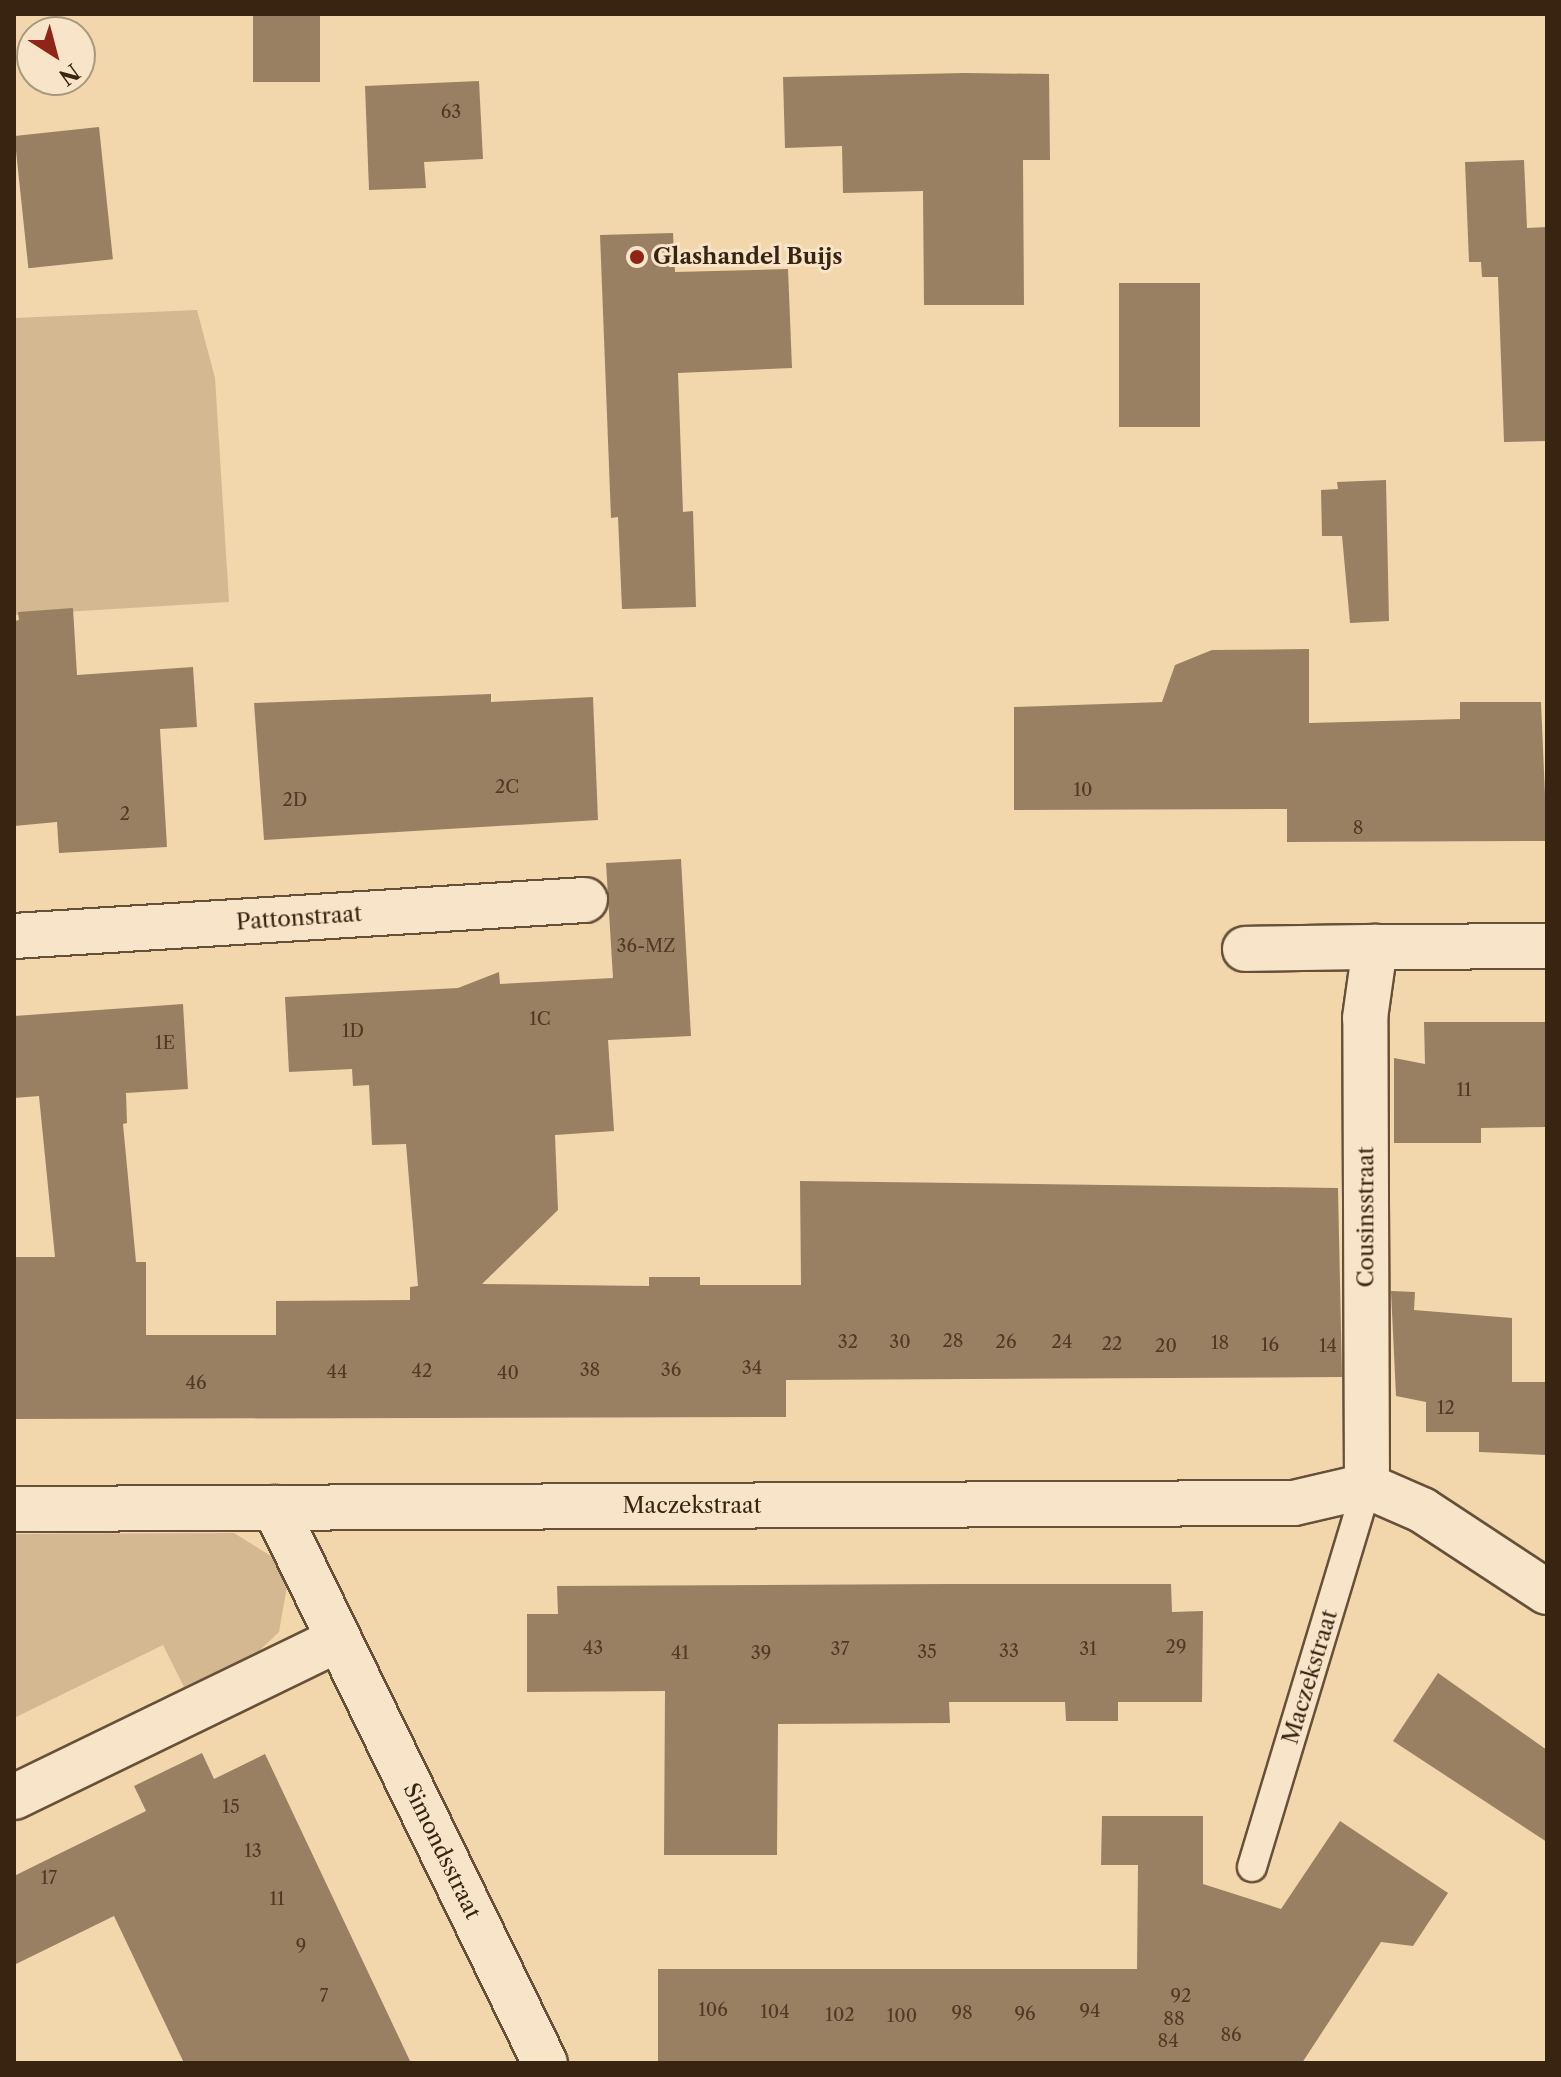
<!DOCTYPE html>
<html>
<head>
<meta charset="utf-8">
<style>
	body { margin:0 }
	#map { position:relative; width:1561px; height:2077px; overflow:hidden; background:#f2d6ac; font-family:"Libre Caslon Text",serif }
	div>[style] { position:absolute }
	.green>* { inset:0; background:#d3b892 }
	.building>* { inset:0; background:#998062; transform-origin:0 0 }
	.roads { filter:drop-shadow(2px 0 #675038) drop-shadow(-2px 0 #675038) drop-shadow(0 2px #675038) drop-shadow(0 -2px #675038) }
	.service>* { height:28px; margin:-14px; padding:0 14px; transform-origin:14px; border-radius:14px; background:#f7e4c9 }
	.minor>* { height:44px; margin:-22px; padding:0 22px; transform-origin:22px; border-radius:22px; background:#f7e4c9 }
	.dots>* { width:22px; height:22px; translate:-50% -50%; box-sizing:border-box; border:4px solid #f7e4c9; border-radius:50% }
	span { translate:-50% -50%; white-space:nowrap; text-align:center; line-height:1.15; -webkit-text-stroke:6px #f7e4c9; paint-order:stroke }
	.number-label { font-size:18px; color:#513a25 }
	.number-label span { -webkit-text-stroke-width:0 }
	.poi-label { font-size:22px; color:#392311; font-weight:700 }
	.left { translate:0 -50%; text-align:left }
	.street-label { font-size:22px; color:#392311 }
	.frame { position:absolute; inset:0; border:16px solid #392311; pointer-events:none }
	.north { position:absolute; left:16px; top:16px; width:80px; height:80px; box-sizing:border-box; background:#f7e4c9; border:2px solid #ab977f; border-radius:50%; rotate:144deg; font-size:22px; font-weight:700; line-height:32px; text-align:center; color:#392311 }
	.north::after { content:''; display:block; margin:auto; width:28px; height:36px; background:#8f2418; clip-path:polygon(50% 0,100% 100%,50% 72%,0 100%) }
</style>
</head>
<body>
<div id="map">
	<div class="green">
		<i style="clip-path:polygon(197px 310px,215px 378px,229px 602px,14px 615px,14px 318px)"></i>
		<i style="clip-path:polygon(234px 1533px,271px 1556px,287px 1586px,279px 1632px,260px 1650px,184px 1687px,163px 1645px,14px 1718px,14px 1534px)"></i>
	</div>
	<div class="building">
		<i style="left:253px;top:14px;width:67px;height:68px"></i>
		<i style="clip-path:polygon(964px 73px,1049px 74px,1050px 160px,1023px 160px,1024px 305px,924px 305px,923px 191px,843px 193px,842px 146px,785px 148px,783px 77px)"></i>
		<i style="clip-path:polygon(479px 81px,483px 159px,424px 162px,426px 188px,369px 190px,365px 86px)"></i>
		<i style="left:99px;top:127px;width:133px;height:85px;rotate:84deg"></i>
		<i style="clip-path:polygon(1524px 160px,1527px 228px,1547px 227px,1547px 441px,1504px 442px,1498px 277px,1482px 277px,1481px 262px,1469px 262px,1465px 162px)"></i>
		<i style="clip-path:polygon(673px 233px,675px 272px,788px 269px,792px 368px,678px 373px,683px 512px,693px 511px,696px 607px,622px 609px,618px 517px,611px 518px,600px 235px)"></i>
		<i style="left:1119px;top:283px;width:81px;height:144px"></i>
		<i style="clip-path:polygon(1386px 480px,1389px 621px,1350px 623px,1342px 536px,1322px 536px,1321px 490px,1338px 489px,1337px 482px)"></i>
		<i style="clip-path:polygon(73px 608px,77px 675px,193px 667px,197px 727px,160px 729px,167px 847px,59px 853px,57px 822px,14px 826px,14px 621px,19px 620px,18px 612px)"></i>
		<i style="clip-path:polygon(1309px 649px,1309px 723px,1460px 719px,1460px 702px,1541px 702px,1547px 841px,1287px 842px,1287px 809px,1014px 810px,1014px 707px,1162px 702px,1175px 665px,1212px 650px)"></i>
		<i style="clip-path:polygon(491px 694px,491px 702px,593px 697px,598px 820px,264px 840px,254px 703px)"></i>
		<i style="clip-path:polygon(681px 859px,691px 1036px,608px 1040px,614px 1131px,555px 1135px,558px 1210px,482px 1284px,649px 1286px,649px 1277px,700px 1277px,700px 1285px,801px 1285px,800px 1181px,1338px 1188px,1342px 1377px,786px 1380px,786px 1417px,14px 1419px,14px 1257px,55px 1257px,39px 1096px,14px 1098px,14px 1016px,183px 1004px,188px 1089px,126px 1093px,127px 1123px,123px 1124px,136px 1262px,146px 1262px,146px 1335px,276px 1335px,276px 1301px,410px 1300px,410px 1287px,418px 1286px,406px 1144px,372px 1145px,369px 1085px,353px 1086px,352px 1069px,289px 1072px,285px 997px,458px 988px,499px 972px,500px 984px,613px 978px,606px 863px)"></i>
		<i style="clip-path:polygon(1424px 1022px,1547px 1022px,1547px 1127px,1481px 1128px,1481px 1143px,1394px 1143px,1394px 1058px,1425px 1064px)"></i>
		<i style="clip-path:polygon(1391px 1291px,1415px 1292px,1414px 1310px,1512px 1318px,1512px 1382px,1547px 1382px,1547px 1455px,1479px 1452px,1479px 1432px,1426px 1432px,1426px 1402px,1396px 1396px)"></i>
		<i style="clip-path:polygon(947px 1584px,1171px 1584px,1172px 1612px,1203px 1611px,1202px 1702px,1118px 1702px,1118px 1721px,1066px 1721px,1065px 1702px,949px 1702px,950px 1723px,778px 1724px,777px 1855px,664px 1855px,665px 1691px,527px 1692px,527px 1614px,558px 1614px,557px 1586px)"></i>
		<i style="clip-path:polygon(1438px 1673px,1547px 1750px,1547px 1842px,1393px 1741px)"></i>
		<i style="clip-path:polygon(202px 1753px,214px 1779px,265px 1754px,411px 2063px,184px 2063px,114px 1916px,14px 1965px,14px 1876px,146px 1811px,134px 1786px)"></i>
		<i style="clip-path:polygon(1102px 1816px,1203px 1816px,1203px 1884px,1281px 1909px,1340px 1821px,1448px 1893px,1413px 1946px,1381px 1942px,1302px 2063px,658px 2063px,658px 1969px,1137px 1969px,1138px 1865px,1101px 1865px)"></i>
	</div>
	<div class="roads">
		<div class="service">
			<i style="left:1252px;top:1867px;width:398px;rotate:-73.2deg"></i>
		</div>
		<div class="minor">
			<i style="left:14px;top:936px;width:572px;rotate:-3.61deg"></i>
			<i style="left:1245px;top:949px;width:130px;rotate:-0.9deg"></i>
			<i style="left:1367px;top:1486px;width:468px;rotate:-90.2deg"></i>
			<i style="left:1365px;top:1018px;width:72px;rotate:-82deg"></i>
			<i style="left:1375px;top:947px;width:172px;rotate:-0.3deg"></i>
			<i style="left:275px;top:1508px;width:617px;rotate:64.06deg"></i>
			<i style="left:14px;top:1509px;width:1280px;rotate:-0.27deg"></i>
			<i style="left:1294px;top:1503px;width:75px;rotate:-13.1deg"></i>
			<i style="left:1367px;top:1486px;width:60px;rotate:23.6deg"></i>
			<i style="left:1422px;top:1510px;width:149px;rotate:33.3deg"></i>
			<i style="left:14px;top:1797px;width:361px;rotate:-25.9deg"></i>
		</div>
	</div>
	<div class="dots">
		<i style="left:637px;top:257px;background:#8f2418"></i>
	</div>
	<div class="number-label">
		<span style="left:451px;top:112px">63</span>
		<span style="left:507px;top:787px">2C</span>
		<span style="left:1083px;top:790px">10</span>
		<span style="left:295px;top:800px">2D</span>
		<span style="left:125px;top:814px">2</span>
		<span style="left:1358px;top:828px">8</span>
		<span style="left:646px;top:946px">36-MZ</span>
		<span style="left:540px;top:1019px">1C</span>
		<span style="left:353px;top:1031px">1D</span>
		<span style="left:165px;top:1043px">1E</span>
		<span style="left:1464px;top:1090px">11</span>
		<span style="left:953px;top:1341px">28</span>
		<span style="left:848px;top:1342px">32</span>
		<span style="left:900px;top:1342px">30</span>
		<span style="left:1006px;top:1342px">26</span>
		<span style="left:1062px;top:1342px">24</span>
		<span style="left:1220px;top:1343px">18</span>
		<span style="left:1112px;top:1344px">22</span>
		<span style="left:1270px;top:1345px">16</span>
		<span style="left:1166px;top:1346px">20</span>
		<span style="left:1328px;top:1346px">14</span>
		<span style="left:752px;top:1368px">34</span>
		<span style="left:590px;top:1370px">38</span>
		<span style="left:671px;top:1370px">36</span>
		<span style="left:422px;top:1371px">42</span>
		<span style="left:337px;top:1372px">44</span>
		<span style="left:508px;top:1373px">40</span>
		<span style="left:196px;top:1383px">46</span>
		<span style="left:1446px;top:1408px">12</span>
		<span style="left:1176px;top:1647px">29</span>
		<span style="left:593px;top:1648px">43</span>
		<span style="left:840px;top:1649px">37</span>
		<span style="left:1088px;top:1649px">31</span>
		<span style="left:1009px;top:1651px">33</span>
		<span style="left:927px;top:1652px">35</span>
		<span style="left:680px;top:1653px">41</span>
		<span style="left:761px;top:1653px">39</span>
		<span style="left:231px;top:1807px">15</span>
		<span style="left:253px;top:1851px">13</span>
		<span style="left:49px;top:1878px">17</span>
		<span style="left:277px;top:1899px">11</span>
		<span style="left:301px;top:1946px">9</span>
		<span style="left:324px;top:1996px">7</span>
		<span style="left:1181px;top:1996px">92</span>
		<span style="left:713px;top:2010px">106</span>
		<span style="left:1090px;top:2011px">94</span>
		<span style="left:775px;top:2012px">104</span>
		<span style="left:962px;top:2013px">98</span>
		<span style="left:1025px;top:2014px">96</span>
		<span style="left:840px;top:2015px">102</span>
		<span style="left:902px;top:2016px">100</span>
		<span style="left:1174px;top:2019px">88</span>
		<span style="left:1231px;top:2035px">86</span>
		<span style="left:1168px;top:2041px">84</span>
	</div>
	<div class="poi-label">
		<span class="left" style="left:653px;top:257px">Glashandel Buijs</span>
	</div>
	<div class="street-label">
		<span style="left:299px;top:918px;rotate:-4deg">Pattonstraat</span>
		<span style="left:1366px;top:1217px;rotate:-90deg">Cousinsstraat</span>
		<span style="left:692px;top:1506px">Maczekstraat</span>
		<span style="left:1310px;top:1677px;rotate:-73deg">Maczekstraat</span>
		<span style="left:442px;top:1851px;rotate:64deg">Simondsstraat</span>
	</div>
	<div class="frame"></div>
	<div class="north">N</div>
</div>
</body>
</html>
